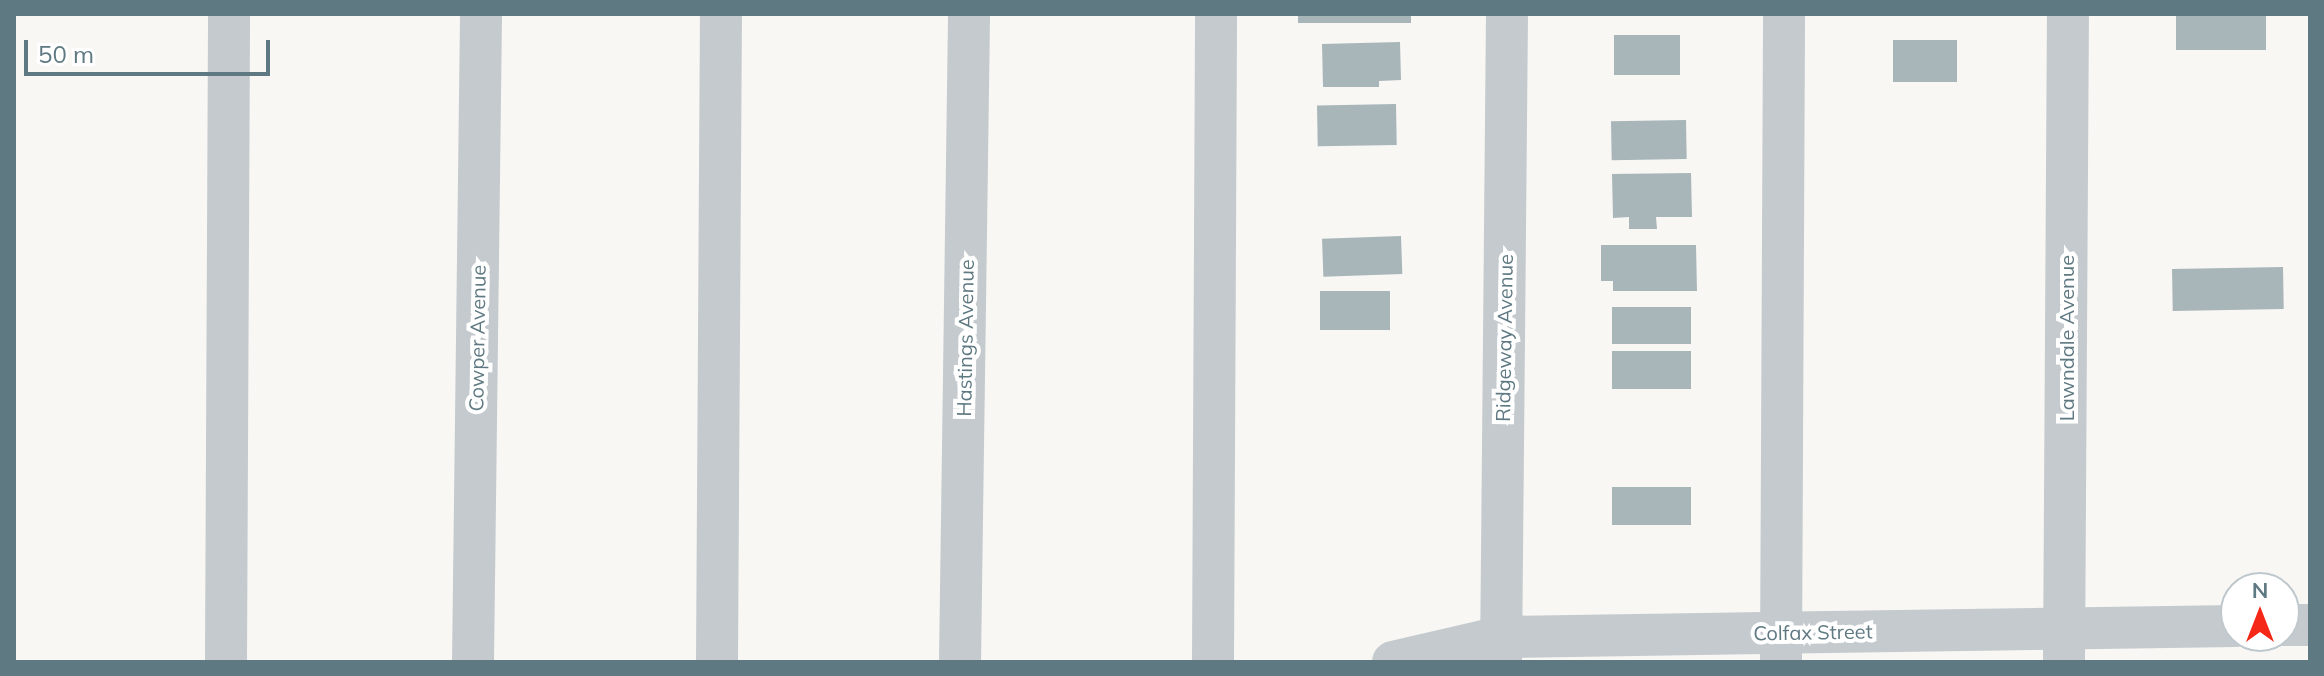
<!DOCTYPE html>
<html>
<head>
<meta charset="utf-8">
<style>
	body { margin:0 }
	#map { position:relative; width:2324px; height:676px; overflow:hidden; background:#f8f7f4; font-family:Mulish,sans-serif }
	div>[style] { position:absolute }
	.building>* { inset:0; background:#a8b5b9; transform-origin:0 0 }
	.minor>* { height:42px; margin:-21px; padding:0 21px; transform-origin:21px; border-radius:21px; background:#c4cacd }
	span { translate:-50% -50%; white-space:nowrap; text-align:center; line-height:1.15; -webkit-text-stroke:8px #fff; paint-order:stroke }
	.street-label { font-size:20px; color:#5f7982 }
	.frame { position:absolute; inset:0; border:16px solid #5f7982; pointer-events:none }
	.north { position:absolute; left:2220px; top:572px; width:80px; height:80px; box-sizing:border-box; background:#fff; border:2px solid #bfc9cd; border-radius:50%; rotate:0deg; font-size:22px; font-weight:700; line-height:32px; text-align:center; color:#5f7982 }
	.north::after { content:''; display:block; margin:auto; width:28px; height:36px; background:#f52717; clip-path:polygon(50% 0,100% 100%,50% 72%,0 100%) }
	.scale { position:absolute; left:24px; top:40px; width:246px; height:36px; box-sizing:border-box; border:4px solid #5f7982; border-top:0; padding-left:10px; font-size:24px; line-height:28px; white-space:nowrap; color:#5f7982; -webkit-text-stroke:6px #fff; paint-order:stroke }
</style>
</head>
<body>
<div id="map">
	<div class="building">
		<i style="left:1298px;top:14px;width:113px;height:9px"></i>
		<i style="left:2176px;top:14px;width:90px;height:36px"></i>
		<i style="left:1614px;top:35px;width:66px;height:40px"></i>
		<i style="left:1893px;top:40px;width:64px;height:42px"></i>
		<i style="clip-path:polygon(1400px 42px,1401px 80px,1379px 81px,1379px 87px,1323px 87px,1322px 44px)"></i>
		<i style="left:1396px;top:104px;width:41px;height:79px;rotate:89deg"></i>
		<i style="left:1686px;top:120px;width:39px;height:75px;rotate:89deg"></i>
		<i style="clip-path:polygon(1691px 173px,1692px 217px,1656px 217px,1657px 229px,1629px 229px,1629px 217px,1613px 218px,1612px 174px)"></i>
		<i style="left:1401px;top:236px;width:38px;height:79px;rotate:88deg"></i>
		<i style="clip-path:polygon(1601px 245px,1696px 245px,1697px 291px,1613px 291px,1613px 281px,1601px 281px)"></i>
		<i style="left:2283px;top:267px;width:42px;height:111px;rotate:89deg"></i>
		<i style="left:1390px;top:291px;width:39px;height:70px;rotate:90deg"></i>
		<i style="left:1691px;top:307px;width:37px;height:79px;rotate:90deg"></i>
		<i style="left:1691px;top:351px;width:38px;height:79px;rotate:90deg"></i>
		<i style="left:1691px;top:487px;width:38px;height:79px;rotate:90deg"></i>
	</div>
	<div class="minor">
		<i style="left:2284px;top:625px;width:26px"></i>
		<i style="left:1781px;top:661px;width:647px;rotate:-89.73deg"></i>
		<i style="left:226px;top:662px;width:648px;rotate:-89.73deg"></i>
		<i style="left:473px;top:662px;width:648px;rotate:-89.29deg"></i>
		<i style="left:717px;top:662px;width:648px;rotate:-89.65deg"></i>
		<i style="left:960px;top:662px;width:648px;rotate:-89.2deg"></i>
		<i style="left:1213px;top:662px;width:648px;rotate:-89.73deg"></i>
		<i style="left:1393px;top:662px;width:111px;rotate:-13deg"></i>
		<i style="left:1501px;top:637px;width:735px;rotate:-0.86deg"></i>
		<i style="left:1501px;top:662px;width:648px;rotate:-89.47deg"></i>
		<i style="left:2064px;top:662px;width:648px;rotate:-89.65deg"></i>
	</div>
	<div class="street-label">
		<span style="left:477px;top:338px;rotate:-89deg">Cowper Avenue</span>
		<span style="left:965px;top:338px;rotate:-89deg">Hastings Avenue</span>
		<span style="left:1504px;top:338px;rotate:-89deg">Ridgeway Avenue</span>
		<span style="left:2066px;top:338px;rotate:-90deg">Lawndale Avenue</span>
		<span style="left:1813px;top:632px;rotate:-1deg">Colfax Street</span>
	</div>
	<div class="frame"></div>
	<div class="north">N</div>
	<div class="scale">50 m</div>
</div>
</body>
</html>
